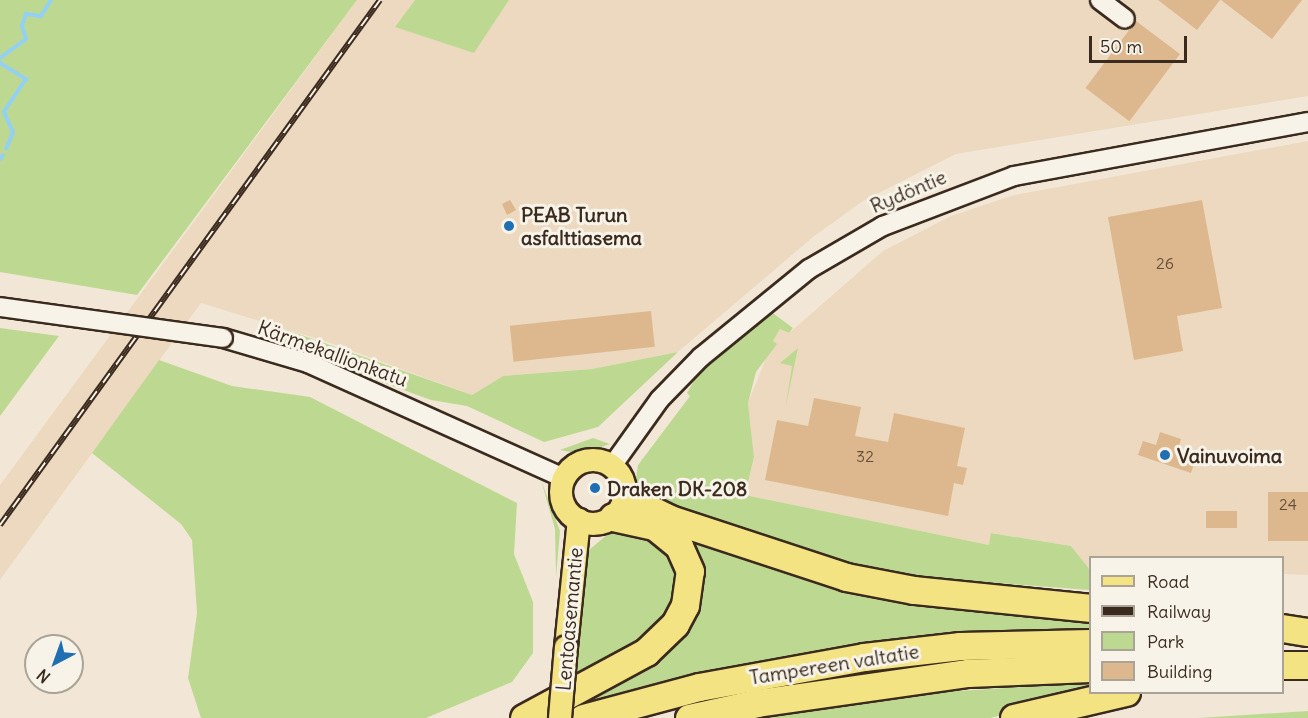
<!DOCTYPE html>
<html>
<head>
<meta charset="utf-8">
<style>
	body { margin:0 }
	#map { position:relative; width:1308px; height:718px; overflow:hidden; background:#f2e7d6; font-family:Delius,sans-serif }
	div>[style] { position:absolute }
	.built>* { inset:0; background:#ecd9c0 }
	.green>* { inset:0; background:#bdd991 }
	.stream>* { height:4px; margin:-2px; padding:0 2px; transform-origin:2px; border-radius:2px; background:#93d1f4 }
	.building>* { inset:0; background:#ddb88e; transform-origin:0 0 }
	.roads { filter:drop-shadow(2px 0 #3b2a1e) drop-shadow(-2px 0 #3b2a1e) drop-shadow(0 2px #3b2a1e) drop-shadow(0 -2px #3b2a1e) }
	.minor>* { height:18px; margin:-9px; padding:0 9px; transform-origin:9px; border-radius:9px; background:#f7f3e8 }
	.major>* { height:22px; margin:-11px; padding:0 11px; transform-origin:11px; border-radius:11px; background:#f4e382 }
	.major>.ring { margin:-11px; padding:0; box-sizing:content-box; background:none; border:22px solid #f4e382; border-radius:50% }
	.highway>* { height:27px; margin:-13.5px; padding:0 13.5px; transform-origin:13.5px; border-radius:13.5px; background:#f4e382 }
	.rail>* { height:6px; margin-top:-3px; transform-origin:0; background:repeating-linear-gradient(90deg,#f7f3e8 0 11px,#3b2a1e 0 22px); box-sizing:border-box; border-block:2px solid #3b2a1e }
	.bridges { filter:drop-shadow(2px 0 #3b2a1e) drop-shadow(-2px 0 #3b2a1e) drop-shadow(0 2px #3b2a1e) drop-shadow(0 -2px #3b2a1e) }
	.minor-bridge>* { height:18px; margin:-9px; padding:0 9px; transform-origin:9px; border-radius:9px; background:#f7f3e8 }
	.major-bridge>* { height:22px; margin:-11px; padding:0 11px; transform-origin:11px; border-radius:11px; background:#f4e382 }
	.dots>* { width:16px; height:16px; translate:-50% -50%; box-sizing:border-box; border:3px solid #f7f3e8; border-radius:50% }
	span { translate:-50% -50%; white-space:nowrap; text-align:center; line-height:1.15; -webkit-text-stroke:6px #f7f3e8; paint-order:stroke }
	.number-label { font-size:16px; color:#644e3a }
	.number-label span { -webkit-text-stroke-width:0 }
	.street-label { font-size:20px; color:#3b2a1e }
	.poi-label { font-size:20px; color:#3b2a1e; font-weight:700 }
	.left { translate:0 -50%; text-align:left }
	.legend { position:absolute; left:1089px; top:556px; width:195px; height:138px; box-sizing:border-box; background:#f7f3e8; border:2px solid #aca397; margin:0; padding:8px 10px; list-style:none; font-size:18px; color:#3b2a1e }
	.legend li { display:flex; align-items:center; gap:12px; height:30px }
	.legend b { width:30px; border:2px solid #aca397 }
	.north { position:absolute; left:24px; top:634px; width:60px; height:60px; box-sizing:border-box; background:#f7f3e8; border:2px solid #aca397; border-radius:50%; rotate:221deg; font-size:16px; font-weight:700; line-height:24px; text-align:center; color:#3b2a1e }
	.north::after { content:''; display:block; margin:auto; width:21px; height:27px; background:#1f6fb2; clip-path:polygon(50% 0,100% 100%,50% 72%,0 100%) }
	.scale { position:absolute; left:1089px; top:36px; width:98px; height:27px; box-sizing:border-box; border:3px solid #3b2a1e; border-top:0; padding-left:8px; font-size:18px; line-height:21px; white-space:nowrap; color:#3b2a1e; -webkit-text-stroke:4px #f7f3e8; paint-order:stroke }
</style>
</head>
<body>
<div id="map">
	<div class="built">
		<i style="clip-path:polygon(357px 0,415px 0,396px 27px,474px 52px,509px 0,1308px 0,1308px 96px,956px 154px,863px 201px,813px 237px,678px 352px,592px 369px,503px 376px,472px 395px,328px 342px,201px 303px,0 580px,0 485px)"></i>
		<i style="clip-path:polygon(1308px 141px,1308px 575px,1283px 574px,1282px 558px,1090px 558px,1090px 568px,1078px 566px,1072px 546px,992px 533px,989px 545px,745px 495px,754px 457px,748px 403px,773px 341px,780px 329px,789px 333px,883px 251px,951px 216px,1014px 195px)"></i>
	</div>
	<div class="green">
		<i style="clip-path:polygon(0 0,357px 0,137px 295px,0 272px)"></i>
		<i style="clip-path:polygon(415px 0,509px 0,474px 53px,395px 27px)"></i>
		<i style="clip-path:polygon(770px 311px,793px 328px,789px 333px,780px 329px,773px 341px,777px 344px,756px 372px,748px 403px,754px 457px,745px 495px,989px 545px,991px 533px,1071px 546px,1090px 570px,1090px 590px,879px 574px,740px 532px,634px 491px,638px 465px,690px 396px,687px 393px,702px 367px)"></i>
		<i style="clip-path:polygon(273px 325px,472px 395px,503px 376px,592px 369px,678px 352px,598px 427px,544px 442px,467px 406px,431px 400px,264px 339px)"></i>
		<i style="clip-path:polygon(0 328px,59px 336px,0 416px)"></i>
		<i style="clip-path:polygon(798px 348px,785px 410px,785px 411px,792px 366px,780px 363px)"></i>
		<i style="clip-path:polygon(159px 360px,232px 386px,310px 397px,517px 503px,514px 554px,533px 602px,533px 653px,512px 682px,426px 718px,201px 718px,188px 678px,197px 613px,192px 540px,181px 524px,92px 453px)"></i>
		<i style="clip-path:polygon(593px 438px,610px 444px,581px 454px,560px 450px)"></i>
		<i style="clip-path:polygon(541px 480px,560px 531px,556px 577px,555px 529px)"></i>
		<i style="clip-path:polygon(614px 529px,652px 532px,684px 576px,664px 625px,572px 686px,589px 550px)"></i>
		<i style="clip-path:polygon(683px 539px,1090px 614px,1090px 628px,856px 645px,730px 667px,569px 708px,666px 643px)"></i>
		<i style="clip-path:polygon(1090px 683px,1090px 691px,991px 718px,750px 718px,925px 693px)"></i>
		<i style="clip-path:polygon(1308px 711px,1308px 718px,1198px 718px)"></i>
	</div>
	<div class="stream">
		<i style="left:0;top:58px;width:32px;rotate:-36deg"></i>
		<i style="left:26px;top:39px;width:14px;rotate:-107deg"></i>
		<i style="left:22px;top:26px;width:13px;rotate:-72deg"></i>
		<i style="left:26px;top:14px;width:15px;rotate:8deg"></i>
		<i style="left:41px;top:16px;width:19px;rotate:-58deg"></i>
		<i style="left:0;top:63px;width:31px;rotate:32deg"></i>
		<i style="left:26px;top:79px;width:40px;rotate:124deg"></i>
		<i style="left:4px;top:112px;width:22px;rotate:66deg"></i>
		<i style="left:13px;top:132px;width:18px;rotate:112deg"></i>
		<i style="left:0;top:159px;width:5px;rotate:-53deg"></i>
	</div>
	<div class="building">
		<i style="clip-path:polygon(1158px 0,1220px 0,1197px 30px)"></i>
		<i style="clip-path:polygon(1221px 0,1302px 0,1272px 39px)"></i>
		<i style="left:1136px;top:21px;width:55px;height:84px;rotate:37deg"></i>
		<i style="clip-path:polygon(510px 200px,516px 210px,507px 215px,502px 204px)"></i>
		<i style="clip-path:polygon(1202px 200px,1222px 308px,1177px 316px,1183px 351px,1134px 360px,1108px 217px)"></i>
		<i style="left:651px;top:311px;width:36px;height:142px;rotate:84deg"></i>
		<i style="clip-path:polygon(814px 398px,861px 407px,855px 436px,888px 442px,894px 413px,965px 428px,957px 466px,967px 468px,963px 485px,954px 483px,948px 516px,765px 480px,777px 420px,808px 426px)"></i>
		<i style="clip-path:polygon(1160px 432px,1181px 439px,1177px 452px,1196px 458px,1191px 473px,1138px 455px,1143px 441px,1156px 445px)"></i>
		<i style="left:1268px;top:492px;width:40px;height:49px"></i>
		<i style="left:1206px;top:511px;width:31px;height:17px"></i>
	</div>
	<div class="roads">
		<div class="minor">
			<i style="left:1100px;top:0;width:31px;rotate:37deg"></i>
			<i style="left:223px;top:338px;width:89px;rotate:16.4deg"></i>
			<i style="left:308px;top:363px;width:281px;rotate:24.2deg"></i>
			<i style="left:612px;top:466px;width:82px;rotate:-54.4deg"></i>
			<i style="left:660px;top:399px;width:59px;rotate:-45.7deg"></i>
			<i style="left:701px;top:357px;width:139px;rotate:-39.2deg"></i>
			<i style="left:809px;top:269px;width:86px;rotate:-30.2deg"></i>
			<i style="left:883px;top:226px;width:140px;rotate:-20.9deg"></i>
			<i style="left:1014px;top:176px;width:299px;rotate:-10.4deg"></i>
		</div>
		<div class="major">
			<i class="ring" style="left:561px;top:460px;width:42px;height:42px"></i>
			<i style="left:566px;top:647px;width:128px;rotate:-84.2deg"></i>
		</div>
		<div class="highway">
			<i style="left:625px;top:497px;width:50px;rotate:26.1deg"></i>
			<i style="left:670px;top:519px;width:185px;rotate:18.2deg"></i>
			<i style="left:846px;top:577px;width:69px;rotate:10.8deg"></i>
			<i style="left:914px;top:590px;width:177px;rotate:5.8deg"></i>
			<i style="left:1282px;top:628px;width:26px;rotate:9deg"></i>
			<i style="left:1282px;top:665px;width:26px"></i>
			<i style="left:524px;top:718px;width:139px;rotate:-28.4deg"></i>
			<i style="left:646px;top:652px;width:40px;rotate:-44deg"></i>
			<i style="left:675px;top:624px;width:21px;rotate:-62deg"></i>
			<i style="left:685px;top:605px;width:34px;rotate:-82deg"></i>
			<i style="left:690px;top:571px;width:27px;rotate:-114deg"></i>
			<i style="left:679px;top:546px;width:32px;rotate:-141deg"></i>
			<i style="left:654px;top:526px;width:42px;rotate:-167.6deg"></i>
			<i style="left:583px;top:718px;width:120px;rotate:-15deg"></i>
			<i style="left:699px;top:687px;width:168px;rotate:-10.3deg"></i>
			<i style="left:864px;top:657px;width:97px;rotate:-6.5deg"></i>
			<i style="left:960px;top:646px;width:130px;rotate:-1.3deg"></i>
			<i style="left:689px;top:718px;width:70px;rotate:-12.4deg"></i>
			<i style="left:757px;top:703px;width:213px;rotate:-8.1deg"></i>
			<i style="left:968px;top:673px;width:122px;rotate:-2.3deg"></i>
			<i style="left:1014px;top:718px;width:115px;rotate:-13.1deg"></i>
		</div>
	</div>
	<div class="rail">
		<i style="left:0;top:525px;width:648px;rotate:-54.1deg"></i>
	</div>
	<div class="bridges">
		<div class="minor-bridge">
			<i style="left:0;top:307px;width:225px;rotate:7.9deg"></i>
		</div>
		<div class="major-bridge">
			<i style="left:560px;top:718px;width:71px;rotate:-85.2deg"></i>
		</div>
	</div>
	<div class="dots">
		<i style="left:509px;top:226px;background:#1f6fb2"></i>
		<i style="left:1165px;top:455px;background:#1f6fb2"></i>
		<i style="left:595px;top:488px;background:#1f6fb2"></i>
	</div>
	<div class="number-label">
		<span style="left:1165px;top:263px">26</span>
		<span style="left:865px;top:456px">32</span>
		<span style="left:1288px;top:504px">24</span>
	</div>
	<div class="street-label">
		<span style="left:908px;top:191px;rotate:-23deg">Rydöntie</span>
		<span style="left:333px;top:353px;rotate:20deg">Kärmekallionkatu</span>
		<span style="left:569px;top:619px;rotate:-85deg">Lentoasemantie</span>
		<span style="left:834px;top:664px;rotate:-9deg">Tampereen valtatie</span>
	</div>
	<div class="poi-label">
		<span class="left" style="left:521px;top:226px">PEAB Turun<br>asfalttiasema</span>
		<span class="left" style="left:1177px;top:455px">Vainuvoima</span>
		<span class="left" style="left:607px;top:488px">Draken DK-208</span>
	</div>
	<ul class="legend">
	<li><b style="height:8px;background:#f4e382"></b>Road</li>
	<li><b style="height:8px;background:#3b2a1e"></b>Railway</li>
	<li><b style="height:16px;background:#bdd991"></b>Park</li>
	<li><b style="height:16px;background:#ddb88e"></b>Building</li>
	</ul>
	<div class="north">N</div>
	<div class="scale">50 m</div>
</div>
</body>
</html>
